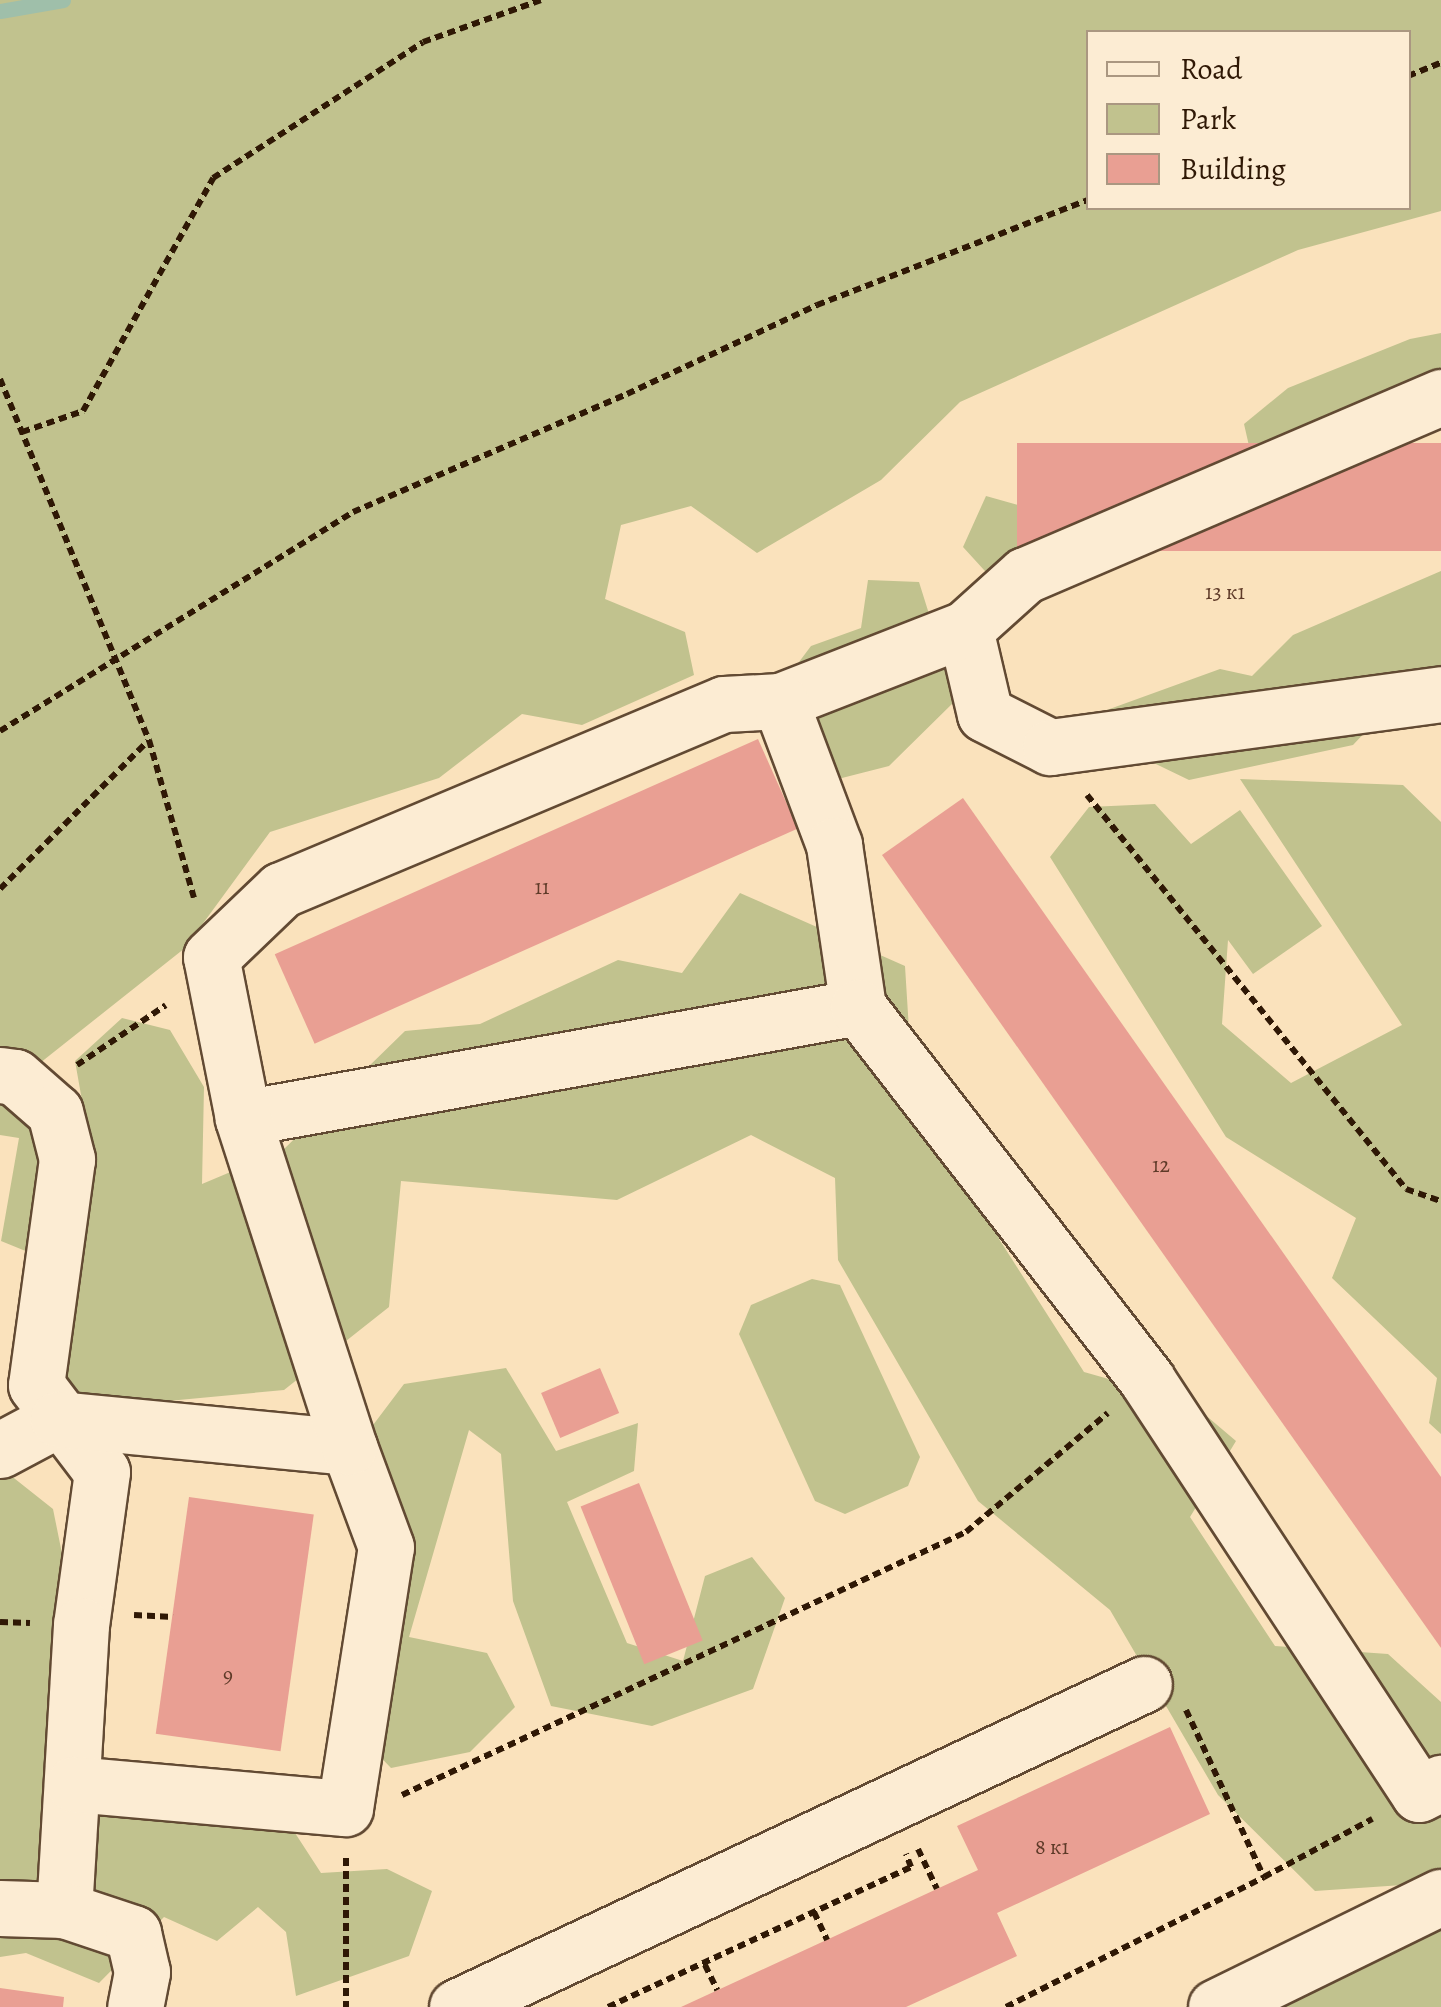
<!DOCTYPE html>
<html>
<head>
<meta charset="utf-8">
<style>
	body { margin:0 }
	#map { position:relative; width:1441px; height:2007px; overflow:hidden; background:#fae2bc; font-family:Alegreya,serif }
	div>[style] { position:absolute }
	.green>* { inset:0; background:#c1c28e }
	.stream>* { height:15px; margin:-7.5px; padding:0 7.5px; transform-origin:7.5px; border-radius:7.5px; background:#9fbfaa }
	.building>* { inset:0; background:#e99f93; transform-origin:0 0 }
	.path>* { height:6px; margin-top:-3px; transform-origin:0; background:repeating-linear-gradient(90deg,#2f1805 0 8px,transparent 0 13px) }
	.roads { filter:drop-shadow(2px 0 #624a33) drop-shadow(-2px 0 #624a33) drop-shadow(0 2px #624a33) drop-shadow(0 -2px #624a33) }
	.minor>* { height:55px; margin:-27.5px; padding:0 27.5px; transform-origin:27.5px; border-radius:27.5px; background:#fcecd3 }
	span { translate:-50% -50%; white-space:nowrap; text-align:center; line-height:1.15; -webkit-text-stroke:9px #fcecd3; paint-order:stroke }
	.number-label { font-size:22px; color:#5e3a28 }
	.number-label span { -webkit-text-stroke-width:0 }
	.legend { position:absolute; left:1086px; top:30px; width:325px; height:180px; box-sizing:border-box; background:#fcecd3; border:2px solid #aa9781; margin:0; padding:12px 18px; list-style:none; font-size:30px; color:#2f1805 }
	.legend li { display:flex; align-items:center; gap:20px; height:50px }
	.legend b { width:50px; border:2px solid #aa9781 }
</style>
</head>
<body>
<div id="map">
	<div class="green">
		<i style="clip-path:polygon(evenodd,0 0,1441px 0,1441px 211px,1298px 250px,960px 402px,881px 480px,757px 553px,691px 506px,621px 525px,605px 599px,685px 632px,694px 675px,582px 725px,522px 714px,439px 778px,270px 832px,185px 948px,40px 1063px,0 1052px,0 0,1088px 32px,1408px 32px,1408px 208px,1088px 208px,1088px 32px)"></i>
		<i style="clip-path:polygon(1441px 333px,1441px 424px,1252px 459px,1244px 424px,1288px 388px,1410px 339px)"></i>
		<i style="clip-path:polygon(1109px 459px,1169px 459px,1148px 543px,995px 582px,963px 547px,986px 496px,1064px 518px)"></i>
		<i style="clip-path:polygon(1441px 571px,1441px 719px,1421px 673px,1353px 745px,1189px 780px,1071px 723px,1220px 669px,1252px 676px,1293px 635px)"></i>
		<i style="clip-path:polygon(868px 580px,919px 582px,956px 700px,889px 766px,838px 779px,787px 678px,811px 646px,861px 628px)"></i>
		<i style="clip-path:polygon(1240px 779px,1403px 785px,1441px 822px,1441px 1434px,1429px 1423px,1437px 1378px,1332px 1278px,1356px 1218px,1226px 1137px,1050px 857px,1089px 807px,1155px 804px,1191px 844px,1240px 810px,1322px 926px,1253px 974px,1228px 940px,1222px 1024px,1291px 1083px,1402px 1025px)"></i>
		<i style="clip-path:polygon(740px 893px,905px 966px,909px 1030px,1004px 1151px,999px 1239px,1084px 1372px,1190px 1402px,1236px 1441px,1190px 1517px,1275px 1646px,1388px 1654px,1441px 1702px,1441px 1873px,1417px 1884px,1315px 1891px,1218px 1795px,1110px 1610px,978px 1501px,838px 1260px,835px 1178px,751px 1135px,617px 1200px,401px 1181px,389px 1307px,284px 1390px,72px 1410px,60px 1356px,92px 1157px,75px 1061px,122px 1018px,170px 1030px,204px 1087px,202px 1184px,283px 1150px,405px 1031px,480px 1024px,618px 960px,682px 973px)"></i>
		<i style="clip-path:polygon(0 1073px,54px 1130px,28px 1252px,1px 1241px,19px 1138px,0 1135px)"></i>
		<i style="clip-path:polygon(812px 1279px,840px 1285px,920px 1457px,908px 1486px,845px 1514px,815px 1501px,739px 1334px,751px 1305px)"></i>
		<i style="clip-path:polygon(506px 1368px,556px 1451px,638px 1423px,634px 1471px,567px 1502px,627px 1643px,683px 1661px,705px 1576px,752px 1557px,785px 1598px,753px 1689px,652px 1726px,551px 1706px,513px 1601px,501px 1454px,469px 1430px,409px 1637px,487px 1653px,515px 1707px,470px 1752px,391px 1768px,338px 1713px,366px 1546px,367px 1433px,404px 1384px)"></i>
		<i style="clip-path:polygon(0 1467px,53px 1509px,74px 1613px,44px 1811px,284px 1816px,321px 1873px,387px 1869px,432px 1891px,409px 1956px,296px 1996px,286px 1932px,258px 1907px,217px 1941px,164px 1917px,99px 1983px,26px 1953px,0 1957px)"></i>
		<i style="clip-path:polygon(1441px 1922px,1441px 2007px,1263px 2007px)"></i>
	</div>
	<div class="stream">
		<i style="left:0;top:11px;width:64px;rotate:-9.9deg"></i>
	</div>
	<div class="building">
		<i style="left:1441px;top:443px;width:108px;height:424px;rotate:90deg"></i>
		<i style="left:758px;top:739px;width:98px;height:529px;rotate:66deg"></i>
		<i style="clip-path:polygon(963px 798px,1441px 1477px,1441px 1648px,882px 855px)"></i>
		<i style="left:600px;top:1368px;width:49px;height:64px;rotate:67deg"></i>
		<i style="left:639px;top:1483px;width:170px;height:63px;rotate:68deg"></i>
		<i style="left:189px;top:1497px;width:126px;height:239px;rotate:8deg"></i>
		<i style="clip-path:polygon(1170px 1727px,1210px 1814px,997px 1913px,1017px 1956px,906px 2007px,681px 2007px,978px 1870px,957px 1826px)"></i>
		<i style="clip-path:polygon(0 1988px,64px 1997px,63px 2007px,0 2007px)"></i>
	</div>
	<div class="path">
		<i style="left:1408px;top:76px;width:35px;rotate:-22deg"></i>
		<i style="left:0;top:379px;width:391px;rotate:67.6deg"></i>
		<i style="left:149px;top:740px;width:164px;rotate:74.1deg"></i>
		<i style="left:22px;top:432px;width:65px;rotate:-19deg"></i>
		<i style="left:83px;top:411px;width:267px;rotate:-60.8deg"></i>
		<i style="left:213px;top:178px;width:250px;rotate:-32.9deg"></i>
		<i style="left:423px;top:42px;width:125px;rotate:-19.6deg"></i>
		<i style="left:0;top:731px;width:415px;rotate:-31.8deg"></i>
		<i style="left:353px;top:512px;width:298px;rotate:-23.3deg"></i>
		<i style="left:627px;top:394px;width:210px;rotate:-25.1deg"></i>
		<i style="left:817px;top:305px;width:291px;rotate:-21.2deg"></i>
		<i style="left:1087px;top:795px;width:507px;rotate:51deg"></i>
		<i style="left:1406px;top:1189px;width:37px;rotate:19deg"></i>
		<i style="left:0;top:889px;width:209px;rotate:-45deg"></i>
		<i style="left:77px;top:1065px;width:107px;rotate:-34deg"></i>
		<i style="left:134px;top:1615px;width:39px;rotate:3deg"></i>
		<i style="left:0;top:1622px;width:30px;rotate:2deg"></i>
		<i style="left:1186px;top:1710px;width:184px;rotate:65deg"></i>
		<i style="left:1264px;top:1877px;width:123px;rotate:-28.2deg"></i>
		<i style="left:402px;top:1795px;width:622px;rotate:-25deg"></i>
		<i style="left:966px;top:1532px;width:185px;rotate:-40deg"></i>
		<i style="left:918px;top:1849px;width:44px;rotate:64.6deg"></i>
		<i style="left:346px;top:1858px;width:149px;rotate:90deg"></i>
		<i style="left:814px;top:1912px;width:31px;rotate:65deg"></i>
		<i style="left:705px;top:1965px;width:28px;rotate:64deg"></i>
		<i style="left:608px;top:2007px;width:334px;rotate:-24.8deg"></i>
		<i style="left:911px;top:1867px;width:14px;rotate:-111deg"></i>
		<i style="left:1006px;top:2007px;width:289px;rotate:-26.7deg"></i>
	</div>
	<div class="roads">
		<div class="minor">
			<i style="left:1441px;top:397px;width:452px;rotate:156.8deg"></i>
			<i style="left:1025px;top:575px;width:81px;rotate:138deg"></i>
			<i style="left:965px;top:629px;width:87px;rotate:76.8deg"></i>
			<i style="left:985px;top:714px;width:73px;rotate:26.9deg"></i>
			<i style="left:1050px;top:747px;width:395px;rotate:-7.7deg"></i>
			<i style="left:780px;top:701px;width:199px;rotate:-21.3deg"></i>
			<i style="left:0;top:1075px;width:15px;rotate:8deg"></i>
			<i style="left:15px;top:1077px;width:53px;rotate:41.2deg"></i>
			<i style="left:55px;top:1112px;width:49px;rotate:75.7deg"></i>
			<i style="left:67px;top:1159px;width:228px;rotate:97.8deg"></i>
			<i style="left:36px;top:1385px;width:109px;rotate:52.8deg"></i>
			<i style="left:102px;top:1472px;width:154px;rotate:97.8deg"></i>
			<i style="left:81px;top:1625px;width:286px;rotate:93.4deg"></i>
			<i style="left:243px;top:1118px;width:625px;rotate:-10.23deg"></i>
			<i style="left:0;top:1450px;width:66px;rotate:-28.1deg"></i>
			<i style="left:58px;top:1419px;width:292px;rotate:5.5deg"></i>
			<i style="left:74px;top:1784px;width:272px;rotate:5.1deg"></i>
			<i style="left:345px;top:1808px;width:264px;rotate:-81.1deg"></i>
			<i style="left:386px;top:1547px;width:107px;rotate:-110.3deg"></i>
			<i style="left:349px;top:1447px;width:346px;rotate:-107.9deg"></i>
			<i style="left:243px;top:1118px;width:164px;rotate:-101.2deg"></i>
			<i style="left:211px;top:957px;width:97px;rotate:-43.7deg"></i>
			<i style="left:281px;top:890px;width:480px;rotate:-22.8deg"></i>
			<i style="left:724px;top:704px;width:56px;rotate:-3.1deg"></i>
			<i style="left:780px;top:701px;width:154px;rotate:69.4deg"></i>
			<i style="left:834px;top:845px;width:164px;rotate:81.6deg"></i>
			<i style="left:858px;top:1007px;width:472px;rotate:52.2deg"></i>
			<i style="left:1147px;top:1380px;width:495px;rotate:56.7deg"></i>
			<i style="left:1419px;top:1794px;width:25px;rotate:-27deg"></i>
			<i style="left:0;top:1908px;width:64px;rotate:1.8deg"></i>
			<i style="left:64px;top:1910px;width:73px;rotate:18.4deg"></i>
			<i style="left:133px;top:1933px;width:40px;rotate:77deg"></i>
			<i style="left:142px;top:1972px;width:36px;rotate:101deg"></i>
			<i style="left:457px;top:2007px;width:759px;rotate:-25.18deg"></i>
			<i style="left:1216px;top:2007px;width:250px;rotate:-26.1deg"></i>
		</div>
	</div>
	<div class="number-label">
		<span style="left:1225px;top:593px">13 к1</span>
		<span style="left:542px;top:888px">11</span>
		<span style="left:1161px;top:1166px">12</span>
		<span style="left:228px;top:1676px">9</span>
		<span style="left:1052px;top:1848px">8 к1</span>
	</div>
	<ul class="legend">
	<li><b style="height:12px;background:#fcecd3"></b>Road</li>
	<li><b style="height:28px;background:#c1c28e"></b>Park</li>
	<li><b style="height:28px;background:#e99f93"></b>Building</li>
	</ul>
</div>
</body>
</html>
